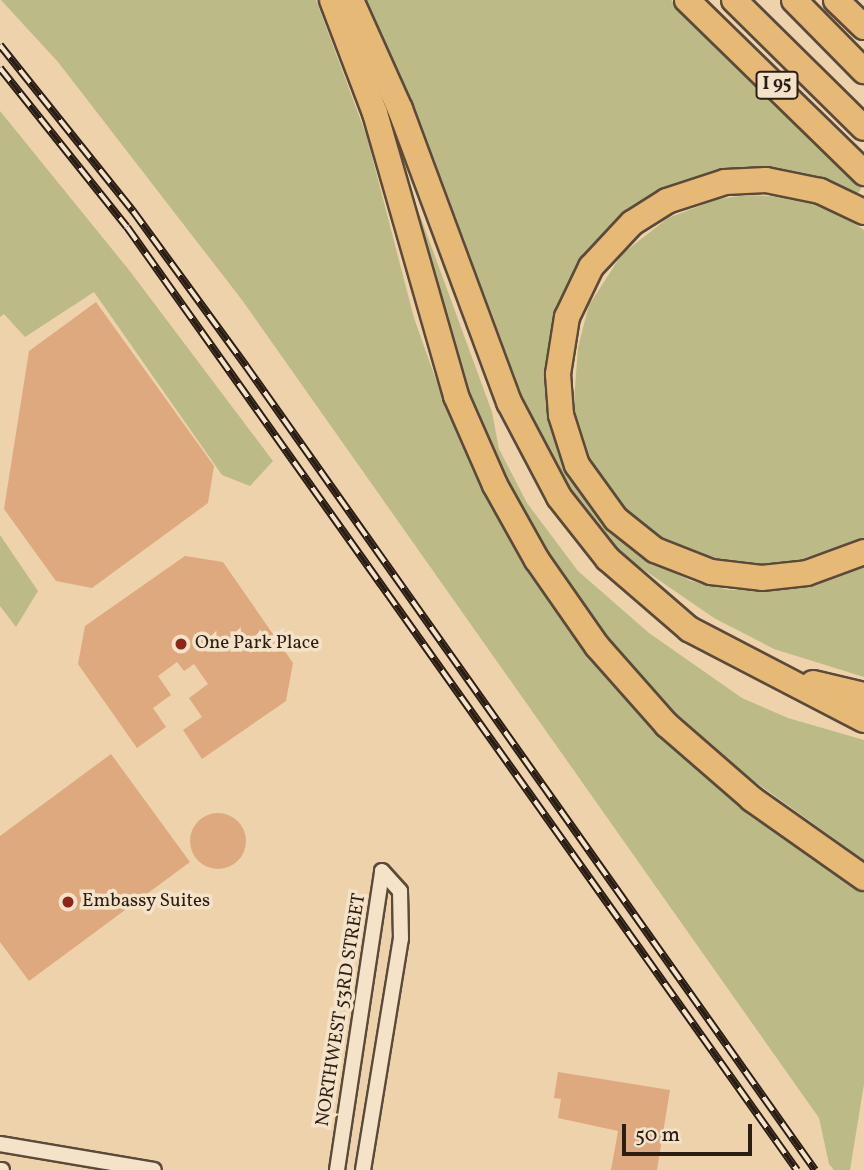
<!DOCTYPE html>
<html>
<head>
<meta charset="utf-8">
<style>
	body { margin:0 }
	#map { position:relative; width:864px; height:1170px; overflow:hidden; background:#eed2ac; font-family:Vollkorn,serif }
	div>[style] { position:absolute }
	.green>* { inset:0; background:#bcbb87 }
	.building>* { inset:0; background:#dea97e }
	.round { border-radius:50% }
	.roads { filter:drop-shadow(2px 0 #5b4a3a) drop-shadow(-2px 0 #5b4a3a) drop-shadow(0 2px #5b4a3a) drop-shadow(0 -2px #5b4a3a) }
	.street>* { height:14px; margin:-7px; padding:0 7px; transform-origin:7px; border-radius:7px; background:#f4e2c9 }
	.highway>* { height:24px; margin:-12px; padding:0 12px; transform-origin:12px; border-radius:12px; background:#e7b976 }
	.rail>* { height:8px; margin-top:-4px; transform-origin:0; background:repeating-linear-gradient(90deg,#f4e2c9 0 16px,#2a1d14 0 32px); box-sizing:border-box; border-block:2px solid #2a1d14 }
	.dots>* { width:19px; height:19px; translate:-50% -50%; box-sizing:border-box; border:4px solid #f4e2c9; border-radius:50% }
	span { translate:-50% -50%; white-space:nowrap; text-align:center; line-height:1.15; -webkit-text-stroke:7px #f4e2c9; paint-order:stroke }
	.shield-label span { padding:2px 5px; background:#f4e2c9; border:2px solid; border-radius:5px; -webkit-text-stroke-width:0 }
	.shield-label { font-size:18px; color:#2a1d14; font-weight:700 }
	.poi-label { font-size:19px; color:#2a1d14 }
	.left { translate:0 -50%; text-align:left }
	.street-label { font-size:19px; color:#2a1d14 }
	.scale { position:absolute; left:622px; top:1124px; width:130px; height:32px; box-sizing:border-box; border:4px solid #2a1d14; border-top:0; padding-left:9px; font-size:21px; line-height:24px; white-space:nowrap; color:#2a1d14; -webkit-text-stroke:5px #f4e2c9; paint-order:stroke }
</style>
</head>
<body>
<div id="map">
	<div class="green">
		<i style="clip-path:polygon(1px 0,316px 0,367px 137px,414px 318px,440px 391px,472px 469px,524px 567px,579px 644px,642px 716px,721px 789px,864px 893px,864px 1084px,850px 1170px,834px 1170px,829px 1164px,819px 1118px,242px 300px,58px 62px)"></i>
		<i style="clip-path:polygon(365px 0,671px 0,787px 107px,863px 186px,856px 196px,798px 174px,733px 169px,668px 188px,630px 209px,579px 263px,563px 295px,549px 347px,548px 381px,550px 423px,568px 477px,601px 521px,648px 560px,691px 581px,729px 590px,795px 588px,864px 561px,864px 677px,774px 649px,714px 618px,618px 552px,580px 506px,530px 419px,428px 144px)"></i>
		<i style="clip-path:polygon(0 111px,129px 270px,273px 461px,250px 486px,222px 475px,94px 292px,25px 337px,4px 314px,0 317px)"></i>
		<i style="clip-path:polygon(403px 169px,492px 412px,499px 449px,527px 503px,578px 571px,649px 633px,742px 698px,788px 718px,864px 740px,864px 860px,719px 756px,646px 684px,576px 601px,532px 530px,492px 451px,456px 362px)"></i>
		<i style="clip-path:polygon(747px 195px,792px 197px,834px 210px,864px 230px,864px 538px,781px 566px,714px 562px,649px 533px,620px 510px,595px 474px,576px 435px,573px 415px,578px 347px,589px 305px,622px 254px,668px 218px,718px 199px)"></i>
		<i style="clip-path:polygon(0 535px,38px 591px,16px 627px,0 606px)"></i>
	</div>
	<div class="building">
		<i style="clip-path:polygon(96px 302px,214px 466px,208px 503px,92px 588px,56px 581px,4px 509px,29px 351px)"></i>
		<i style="clip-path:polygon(185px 556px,223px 562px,293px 663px,286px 701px,202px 759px,183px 730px,202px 717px,189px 698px,208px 684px,194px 664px,184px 671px,177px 662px,158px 676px,171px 695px,153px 708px,166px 727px,137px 748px,78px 664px,85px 626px)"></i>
		<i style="clip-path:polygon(111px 754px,190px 862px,29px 981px,0 942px,0 836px)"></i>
		<i class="round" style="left:190px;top:813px;width:56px;height:56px"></i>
		<i style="clip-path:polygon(558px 1072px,670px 1090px,657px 1170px,611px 1170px,618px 1131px,558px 1118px,561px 1099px,554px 1098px)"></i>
	</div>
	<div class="roads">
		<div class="street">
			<i style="left:0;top:1144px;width:156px;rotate:9.6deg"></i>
			<i style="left:0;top:1170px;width:2px"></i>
			<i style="left:337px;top:1170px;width:302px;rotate:-81.4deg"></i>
			<i style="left:363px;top:1170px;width:234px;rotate:-80.7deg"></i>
			<i style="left:401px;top:939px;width:48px;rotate:-91.2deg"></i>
			<i style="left:400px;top:891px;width:27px;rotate:-132deg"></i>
		</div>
		<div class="highway">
			<i style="left:332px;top:0;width:121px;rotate:69.2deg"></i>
			<i style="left:375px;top:113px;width:294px;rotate:74deg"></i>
			<i style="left:456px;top:396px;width:97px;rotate:66.3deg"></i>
			<i style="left:495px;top:485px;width:86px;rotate:60.8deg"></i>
			<i style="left:537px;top:560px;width:105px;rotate:55.1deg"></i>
			<i style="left:597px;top:646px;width:106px;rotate:48.5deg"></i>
			<i style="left:667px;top:725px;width:113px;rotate:41deg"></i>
			<i style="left:752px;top:799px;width:137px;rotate:35.2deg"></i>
			<i style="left:351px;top:0;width:120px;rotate:65.8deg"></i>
			<i style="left:400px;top:109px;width:313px;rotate:69.6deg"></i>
			<i style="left:509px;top:402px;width:107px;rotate:62.2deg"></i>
			<i style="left:559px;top:497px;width:79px;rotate:51.7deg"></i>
			<i style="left:608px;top:559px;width:107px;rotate:40.8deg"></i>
			<i style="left:689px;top:629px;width:197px;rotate:27.5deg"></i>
			<i style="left:687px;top:0;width:248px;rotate:44.3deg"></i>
			<i style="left:734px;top:0;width:182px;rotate:44.6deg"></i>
			<i style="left:794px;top:0;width:100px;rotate:45.4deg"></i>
			<i style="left:836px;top:0;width:39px;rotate:44deg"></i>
			<i style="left:864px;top:212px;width:49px;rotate:-154.5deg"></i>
			<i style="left:820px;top:191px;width:55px;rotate:-168.5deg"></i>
			<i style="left:766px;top:180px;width:41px;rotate:177.2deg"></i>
			<i style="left:725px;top:182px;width:61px;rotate:161.9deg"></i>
			<i style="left:667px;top:201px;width:41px;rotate:147.8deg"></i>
			<i style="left:632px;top:223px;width:60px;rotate:133deg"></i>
			<i style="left:591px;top:267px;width:55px;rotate:115.6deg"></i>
			<i style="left:567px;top:317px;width:58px;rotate:99deg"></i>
			<i style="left:558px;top:374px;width:41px;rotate:85.8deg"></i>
			<i style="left:561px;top:415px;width:52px;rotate:72.3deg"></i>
			<i style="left:577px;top:465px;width:67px;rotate:54.2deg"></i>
			<i style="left:616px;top:519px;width:50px;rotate:38.5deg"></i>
			<i style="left:655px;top:550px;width:60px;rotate:21.4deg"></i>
			<i style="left:711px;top:572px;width:51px;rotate:6.7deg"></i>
			<i style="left:762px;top:578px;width:45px;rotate:-6.3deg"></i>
			<i style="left:807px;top:573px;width:61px;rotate:-20.2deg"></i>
			<i style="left:813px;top:683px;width:52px;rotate:13.2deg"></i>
		</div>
	</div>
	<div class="rail">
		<i style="left:0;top:45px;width:213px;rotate:51.3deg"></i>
		<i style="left:133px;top:211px;width:192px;rotate:53.9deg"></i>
		<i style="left:246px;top:366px;width:985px;rotate:54.71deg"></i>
		<i style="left:0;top:68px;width:203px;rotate:51.4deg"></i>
		<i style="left:127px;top:227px;width:1157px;rotate:54.61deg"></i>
	</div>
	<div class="dots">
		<i style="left:181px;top:644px;background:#8f2418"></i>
		<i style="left:68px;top:902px;background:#8f2418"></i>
	</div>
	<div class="shield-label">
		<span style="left:777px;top:85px">I 95</span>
	</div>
	<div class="poi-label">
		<span class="left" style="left:195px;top:644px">One Park Place</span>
		<span class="left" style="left:82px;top:902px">Embassy Suites</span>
	</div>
	<div class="street-label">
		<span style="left:342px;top:1010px;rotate:-81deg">NORTHWEST 53RD STREET</span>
	</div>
	<div class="scale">50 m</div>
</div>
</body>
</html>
